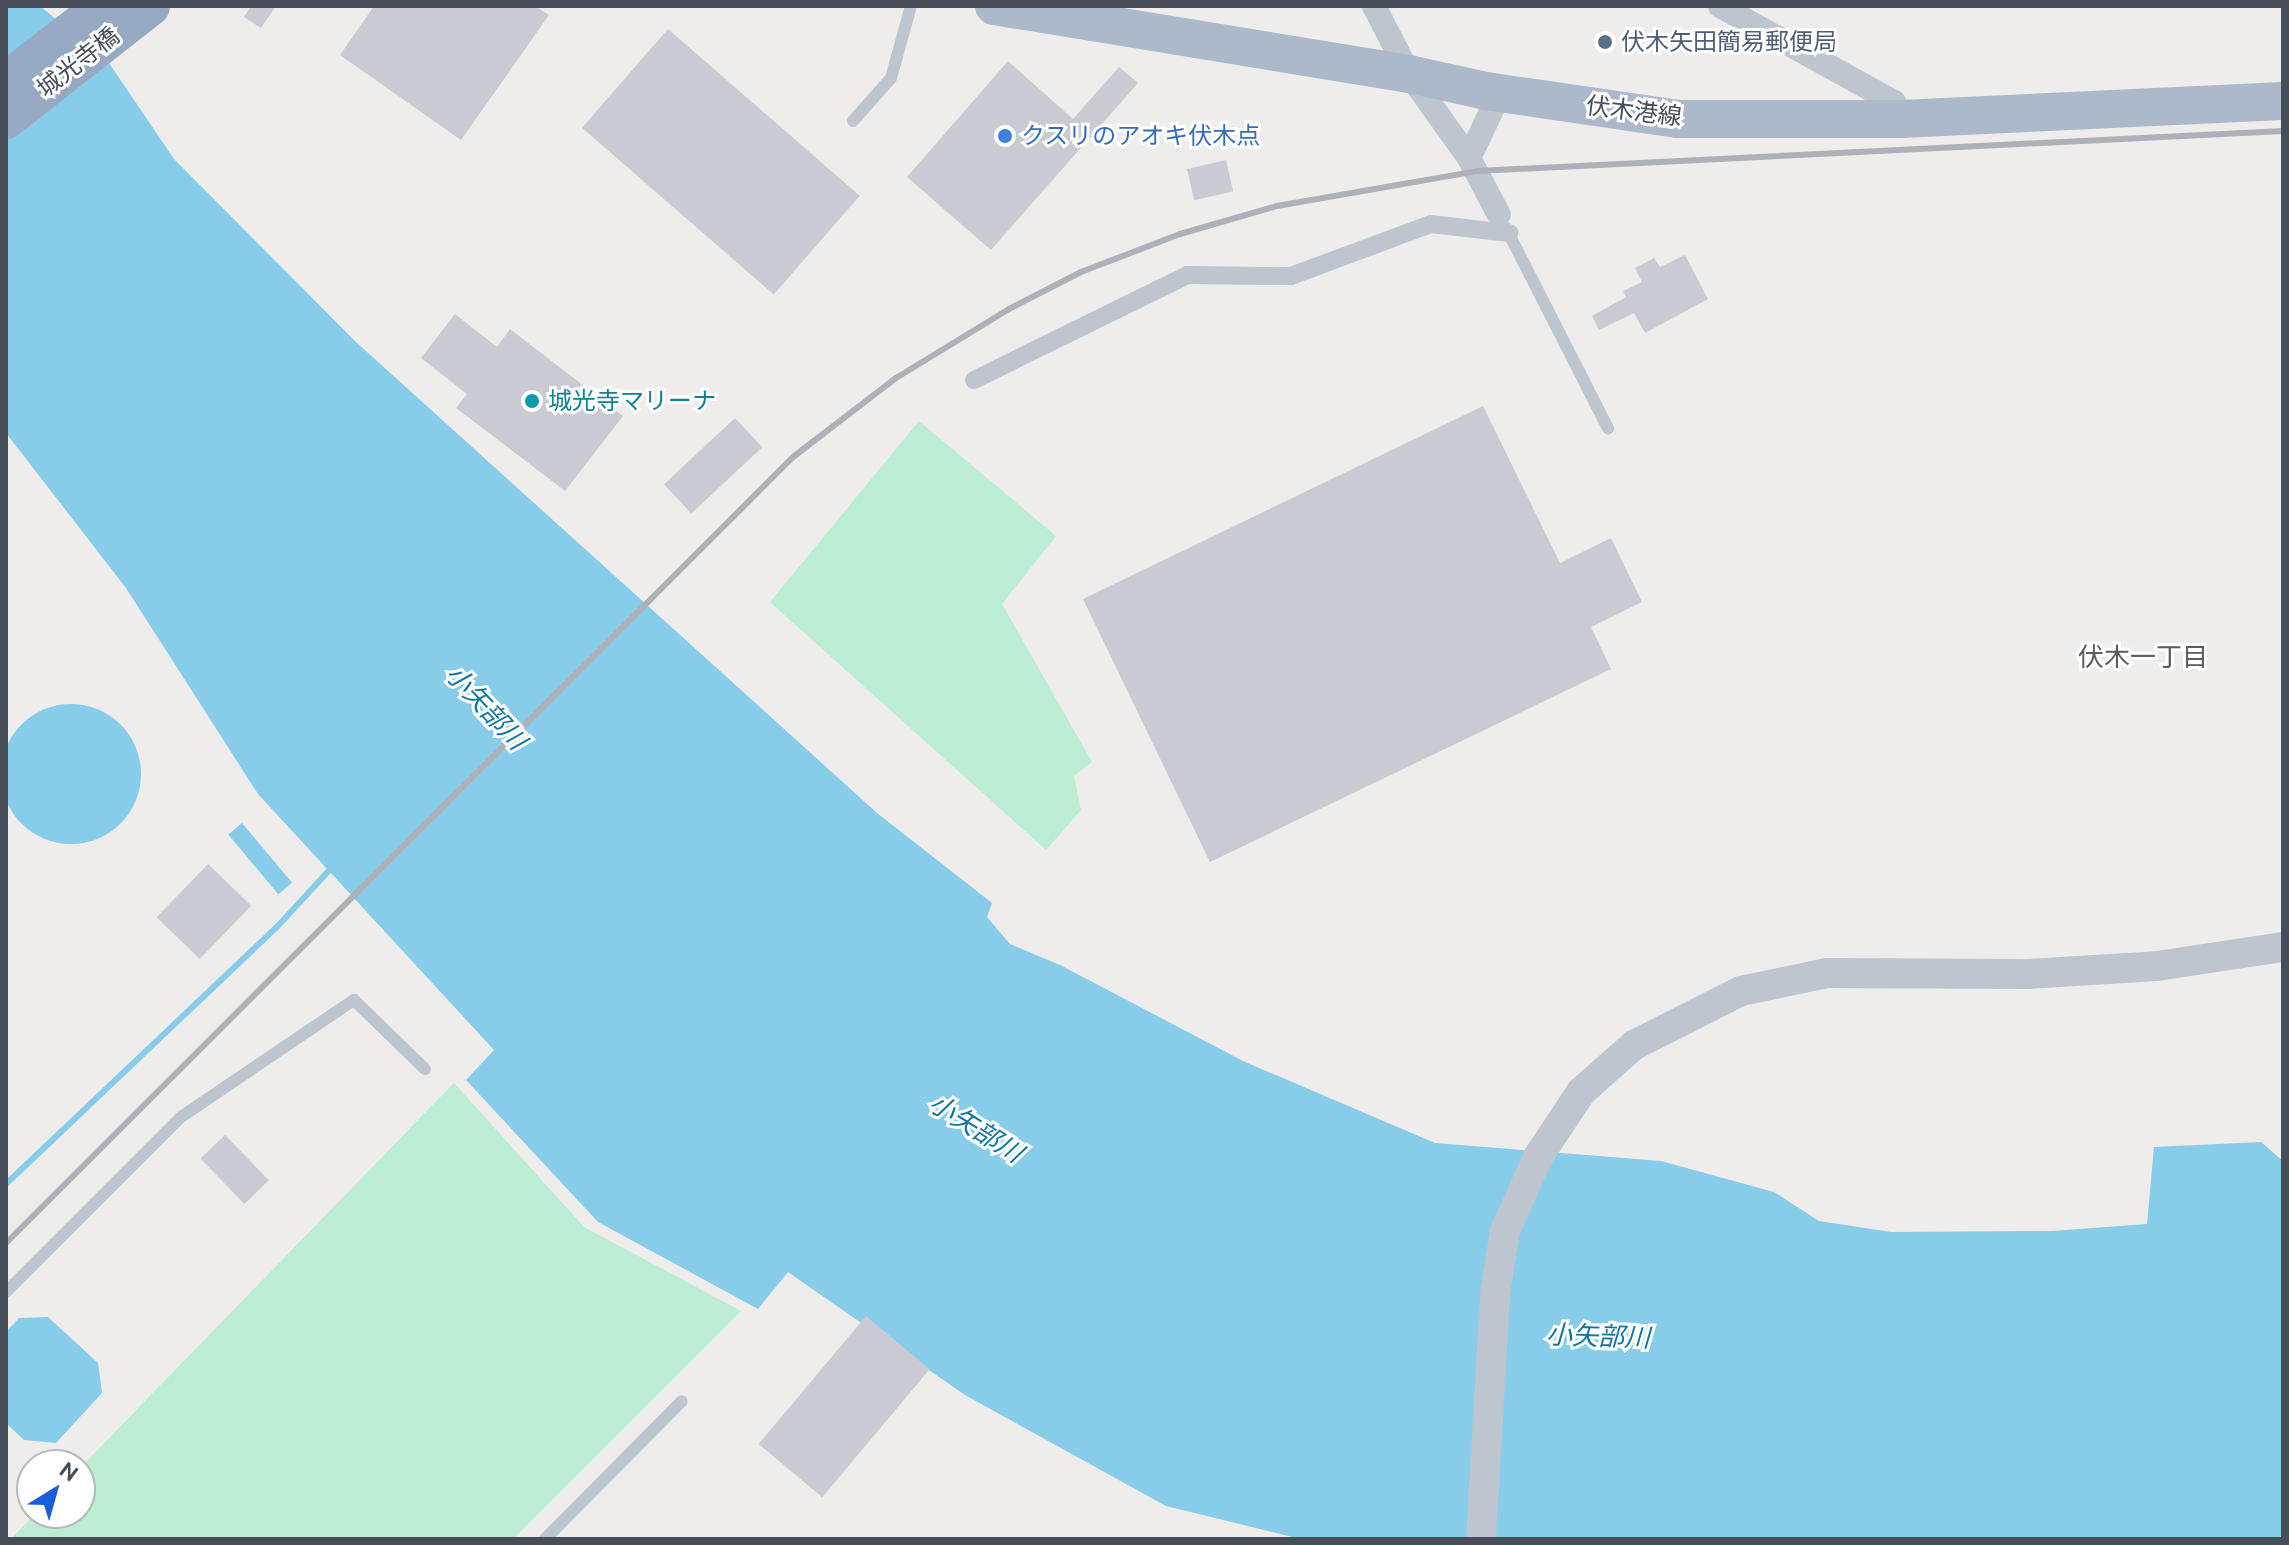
<!DOCTYPE html>
<html>
<head>
<meta charset="utf-8">
<style>
	body { margin:0 }
	#map { position:relative; width:2289px; height:1545px; overflow:hidden; background:#efecec; font-family:Ubuntu,"Noto Sans JP",sans-serif }
	div>[style] { position:absolute }
	.green>* { inset:0; background:#baedd2 }
	.water>* { inset:0; background:#87cce9; transform-origin:0 0 }
	.round { border-radius:50% }
	.stream>* { height:6px; margin:-3px; padding:0 3px; transform-origin:3px; border-radius:3px; background:#87cce9 }
	.building>* { inset:0; background:#c9cad2; transform-origin:0 0 }
	.service>* { height:12px; margin:-6px; padding:0 6px; transform-origin:6px; border-radius:6px; background:#bdc5ce }
	.pedestrian>* { height:18px; margin:-9px; padding:0 9px; transform-origin:9px; border-radius:9px; background:#bdc5ce }
	.minor>* { height:24px; margin:-12px; padding:0 12px; transform-origin:12px; border-radius:12px; background:#bdc5ce }
	.tertiary>* { height:30px; margin:-15px; padding:0 15px; transform-origin:15px; border-radius:15px; background:#bdc5ce }
	.primary>* { height:38px; margin:-19px; padding:0 19px; transform-origin:19px; border-radius:19px; background:#acb9cb }
	.trunk>* { height:40px; margin:-20px; padding:0 20px; transform-origin:20px; border-radius:20px; background:#98aac3 }
	.rail>* { height:6px; margin:-3px; padding:0 3px; transform-origin:3px; border-radius:3px; background:#aeb1b7 }
	.dots>* { width:22px; height:22px; translate:-50% -50%; box-sizing:border-box; border:4px solid #fff; border-radius:50% }
	span { translate:-50% -50%; white-space:nowrap; text-align:center; line-height:1.15; -webkit-text-stroke:6px #fff; paint-order:stroke }
	.service-label { font-size:24px; color:#4e5e75 }
	.left { translate:0 -50%; text-align:left }
	.street-label { font-size:24px; color:#454e59 }
	.shop-label { font-size:24px; color:#366cbe }
	.culture-label { font-size:24px; color:#0d838f }
	.neighbourhood-label { font-size:26px; color:#595c61 }
	.water-label { font-size:26px; color:#0f76a2; font-style:italic }
	.frame { position:absolute; inset:0; border:8px solid #454e59; pointer-events:none }
	.north { position:absolute; left:16px; top:1449px; width:80px; height:80px; box-sizing:border-box; background:#fff; border:2px solid #b5b8bd; border-radius:50%; rotate:37deg; font-size:22px; font-weight:700; line-height:32px; text-align:center; color:#454e59 }
	.north::after { content:''; display:block; margin:auto; width:28px; height:36px; background:#1c5ed9; clip-path:polygon(50% 0,100% 100%,50% 72%,0 100%) }
</style>
</head>
<body>
<div id="map">
	<div class="green">
		<i style="clip-path:polygon(919px 421px,1056px 536px,1002px 604px,1092px 762px,1074px 776px,1081px 810px,1046px 850px,770px 602px)"></i>
		<i style="clip-path:polygon(454px 1083px,584px 1227px,741px 1311px,513px 1539px,11px 1539px,36px 1513px,80px 1513px,80px 1468px)"></i>
	</div>
	<div class="water">
		<i style="clip-path:polygon(6px 6px,40px 6px,109px 63px,174px 159px,356px 342px,877px 813px,992px 903px,987px 917px,1010px 944px,1060px 965px,1243px 1061px,1435px 1143px,1661px 1161px,1774px 1192px,1819px 1221px,1891px 1232px,2052px 1231px,2147px 1224px,2154px 1147px,2261px 1142px,2283px 1161px,2283px 1539px,1301px 1539px,1166px 1506px,965px 1395px,788px 1272px,758px 1309px,598px 1222px,466px 1080px,494px 1050px,258px 794px,126px 588px,6px 433px)"></i>
		<i class="round" style="left:1px;top:704px;width:140px;height:140px"></i>
		<i style="left:242px;top:823px;width:78px;height:18px;rotate:50deg"></i>
		<i style="clip-path:polygon(48px 1317px,98px 1363px,102px 1393px,56px 1443px,24px 1440px,6px 1423px,6px 1332px,19px 1318px)"></i>
	</div>
	<div class="stream">
		<i style="left:6px;top:1184px;width:372px;rotate:-43.5deg"></i>
		<i style="left:276px;top:928px;width:84px;rotate:-47.4deg"></i>
	</div>
	<div class="building">
		<i style="clip-path:polygon(251px 6px,276px 6px,261px 28px,244px 17px)"></i>
		<i style="clip-path:polygon(374px 6px,535px 6px,549px 15px,461px 140px,340px 55px)"></i>
		<i style="left:668px;top:29px;width:254px;height:131px;rotate:41deg"></i>
		<i style="clip-path:polygon(1008px 61px,1073px 119px,1119px 67px,1138px 83px,991px 250px,907px 177px)"></i>
		<i style="left:1226px;top:160px;width:32px;height:40px;rotate:77deg"></i>
		<i style="clip-path:polygon(1685px 255px,1708px 299px,1645px 333px,1634px 313px,1599px 330px,1592px 316px,1626px 297px,1623px 291px,1642px 282px,1635px 268px,1654px 258px,1660px 267px)"></i>
		<i style="clip-path:polygon(455px 314px,497px 347px,510px 329px,623px 416px,565px 491px,456px 408px,467px 394px,421px 358px)"></i>
		<i style="clip-path:polygon(1483px 406px,1560px 563px,1611px 538px,1642px 602px,1591px 627px,1611px 669px,1210px 862px,1083px 599px)"></i>
		<i style="left:735px;top:418px;width:40px;height:97px;rotate:47deg"></i>
		<i style="left:208px;top:864px;width:60px;height:74px;rotate:44deg"></i>
		<i style="left:225px;top:1135px;width:63px;height:34px;rotate:46deg"></i>
		<i style="left:866px;top:1316px;width:83px;height:167px;rotate:40deg"></i>
	</div>
	<div class="service">
		<i style="left:853px;top:121px;width:57px;rotate:-48.5deg"></i>
		<i style="left:891px;top:78px;width:75px;rotate:-74.5deg"></i>
		<i style="left:1506px;top:228px;width:225px;rotate:63deg"></i>
		<i style="left:6px;top:1292px;width:247px;rotate:-45deg"></i>
		<i style="left:181px;top:1117px;width:209px;rotate:-34.1deg"></i>
		<i style="left:354px;top:1000px;width:99px;rotate:44.2deg"></i>
		<i style="left:545px;top:1539px;width:194px;rotate:-45.2deg"></i>
	</div>
	<div class="pedestrian">
		<i style="left:974px;top:380px;width:237px;rotate:-26.2deg"></i>
		<i style="left:1187px;top:275px;width:104px;rotate:0.6deg"></i>
		<i style="left:1291px;top:276px;width:149px;rotate:-20.4deg"></i>
		<i style="left:1431px;top:224px;width:79px;rotate:6.6deg"></i>
	</div>
	<div class="minor">
		<i style="left:1374px;top:6px;width:76px;rotate:62.8deg"></i>
		<i style="left:1409px;top:74px;width:103px;rotate:54.5deg"></i>
		<i style="left:1469px;top:158px;width:64px;rotate:62.2deg"></i>
		<i style="left:1720px;top:6px;width:199px;rotate:28.9deg"></i>
		<i style="left:1894px;top:102px;width:18px;rotate:68deg"></i>
		<i style="left:1469px;top:158px;width:72px;rotate:-64.5deg"></i>
	</div>
	<div class="tertiary">
		<i style="left:1481px;top:1539px;width:245px;rotate:-86.7deg"></i>
		<i style="left:1495px;top:1294px;width:64px;rotate:-81deg"></i>
		<i style="left:1505px;top:1231px;width:81px;rotate:-66deg"></i>
		<i style="left:1538px;top:1157px;width:78px;rotate:-56.5deg"></i>
		<i style="left:1581px;top:1092px;width:71px;rotate:-41.6deg"></i>
		<i style="left:1634px;top:1045px;width:120px;rotate:-26.8deg"></i>
		<i style="left:1741px;top:991px;width:88px;rotate:-11.8deg"></i>
		<i style="left:1827px;top:973px;width:201px;rotate:0.3deg"></i>
		<i style="left:2028px;top:974px;width:129px;rotate:-3.5deg"></i>
		<i style="left:2157px;top:966px;width:127px;rotate:-8.6deg"></i>
	</div>
	<div class="primary">
		<i style="left:994px;top:6px;width:421px;rotate:9.3deg"></i>
		<i style="left:1409px;top:74px;width:79px;rotate:12.4deg"></i>
		<i style="left:1486px;top:91px;width:193px;rotate:8.3deg"></i>
		<i style="left:1677px;top:119px;width:224px"></i>
		<i style="left:1901px;top:119px;width:382px;rotate:-2.7deg"></i>
	</div>
	<div class="trunk">
		<i style="left:6px;top:82px;width:124px;rotate:-37.8deg"></i>
		<i style="left:6px;top:119px;width:183px;rotate:-38.1deg"></i>
	</div>
	<div class="rail">
		<i style="left:6px;top:1243px;width:1112px;rotate:-44.96deg"></i>
		<i style="left:793px;top:457px;width:130px;rotate:-37.5deg"></i>
		<i style="left:896px;top:378px;width:132px;rotate:-31.4deg"></i>
		<i style="left:1009px;top:309px;width:81px;rotate:-27.2deg"></i>
		<i style="left:1081px;top:272px;width:106px;rotate:-21deg"></i>
		<i style="left:1180px;top:234px;width:101px;rotate:-16.1deg"></i>
		<i style="left:1277px;top:206px;width:203px;rotate:-9.9deg"></i>
		<i style="left:1477px;top:171px;width:807px;rotate:-2.84deg"></i>
	</div>
	<div class="dots">
		<i style="left:1605px;top:42px;background:#5c6f8a"></i>
		<i style="left:1005px;top:136px;background:#3f7fe0"></i>
		<i style="left:532px;top:401px;background:#0f9aa8"></i>
	</div>
	<div class="service-label">
		<span class="left" style="left:1621px;top:42px">伏木矢田簡易郵便局</span>
	</div>
	<div class="street-label">
		<span style="left:78px;top:62px;rotate:-38deg">城光寺橋</span>
		<span style="left:1634px;top:111px;rotate:7deg">伏木港線</span>
	</div>
	<div class="shop-label">
		<span class="left" style="left:1021px;top:136px">クスリのアオキ伏木点</span>
	</div>
	<div class="culture-label">
		<span class="left" style="left:548px;top:401px">城光寺マリーナ</span>
	</div>
	<div class="neighbourhood-label">
		<span style="left:2143px;top:657px">伏木一丁目</span>
	</div>
	<div class="water-label">
		<span style="left:486px;top:707px;rotate:47deg">小矢部川</span>
		<span style="left:976px;top:1128px;rotate:32deg">小矢部川</span>
		<span style="left:1598px;top:1336px;rotate:2deg">小矢部川</span>
	</div>
	<div class="frame"></div>
	<div class="north">N</div>
</div>
</body>
</html>
